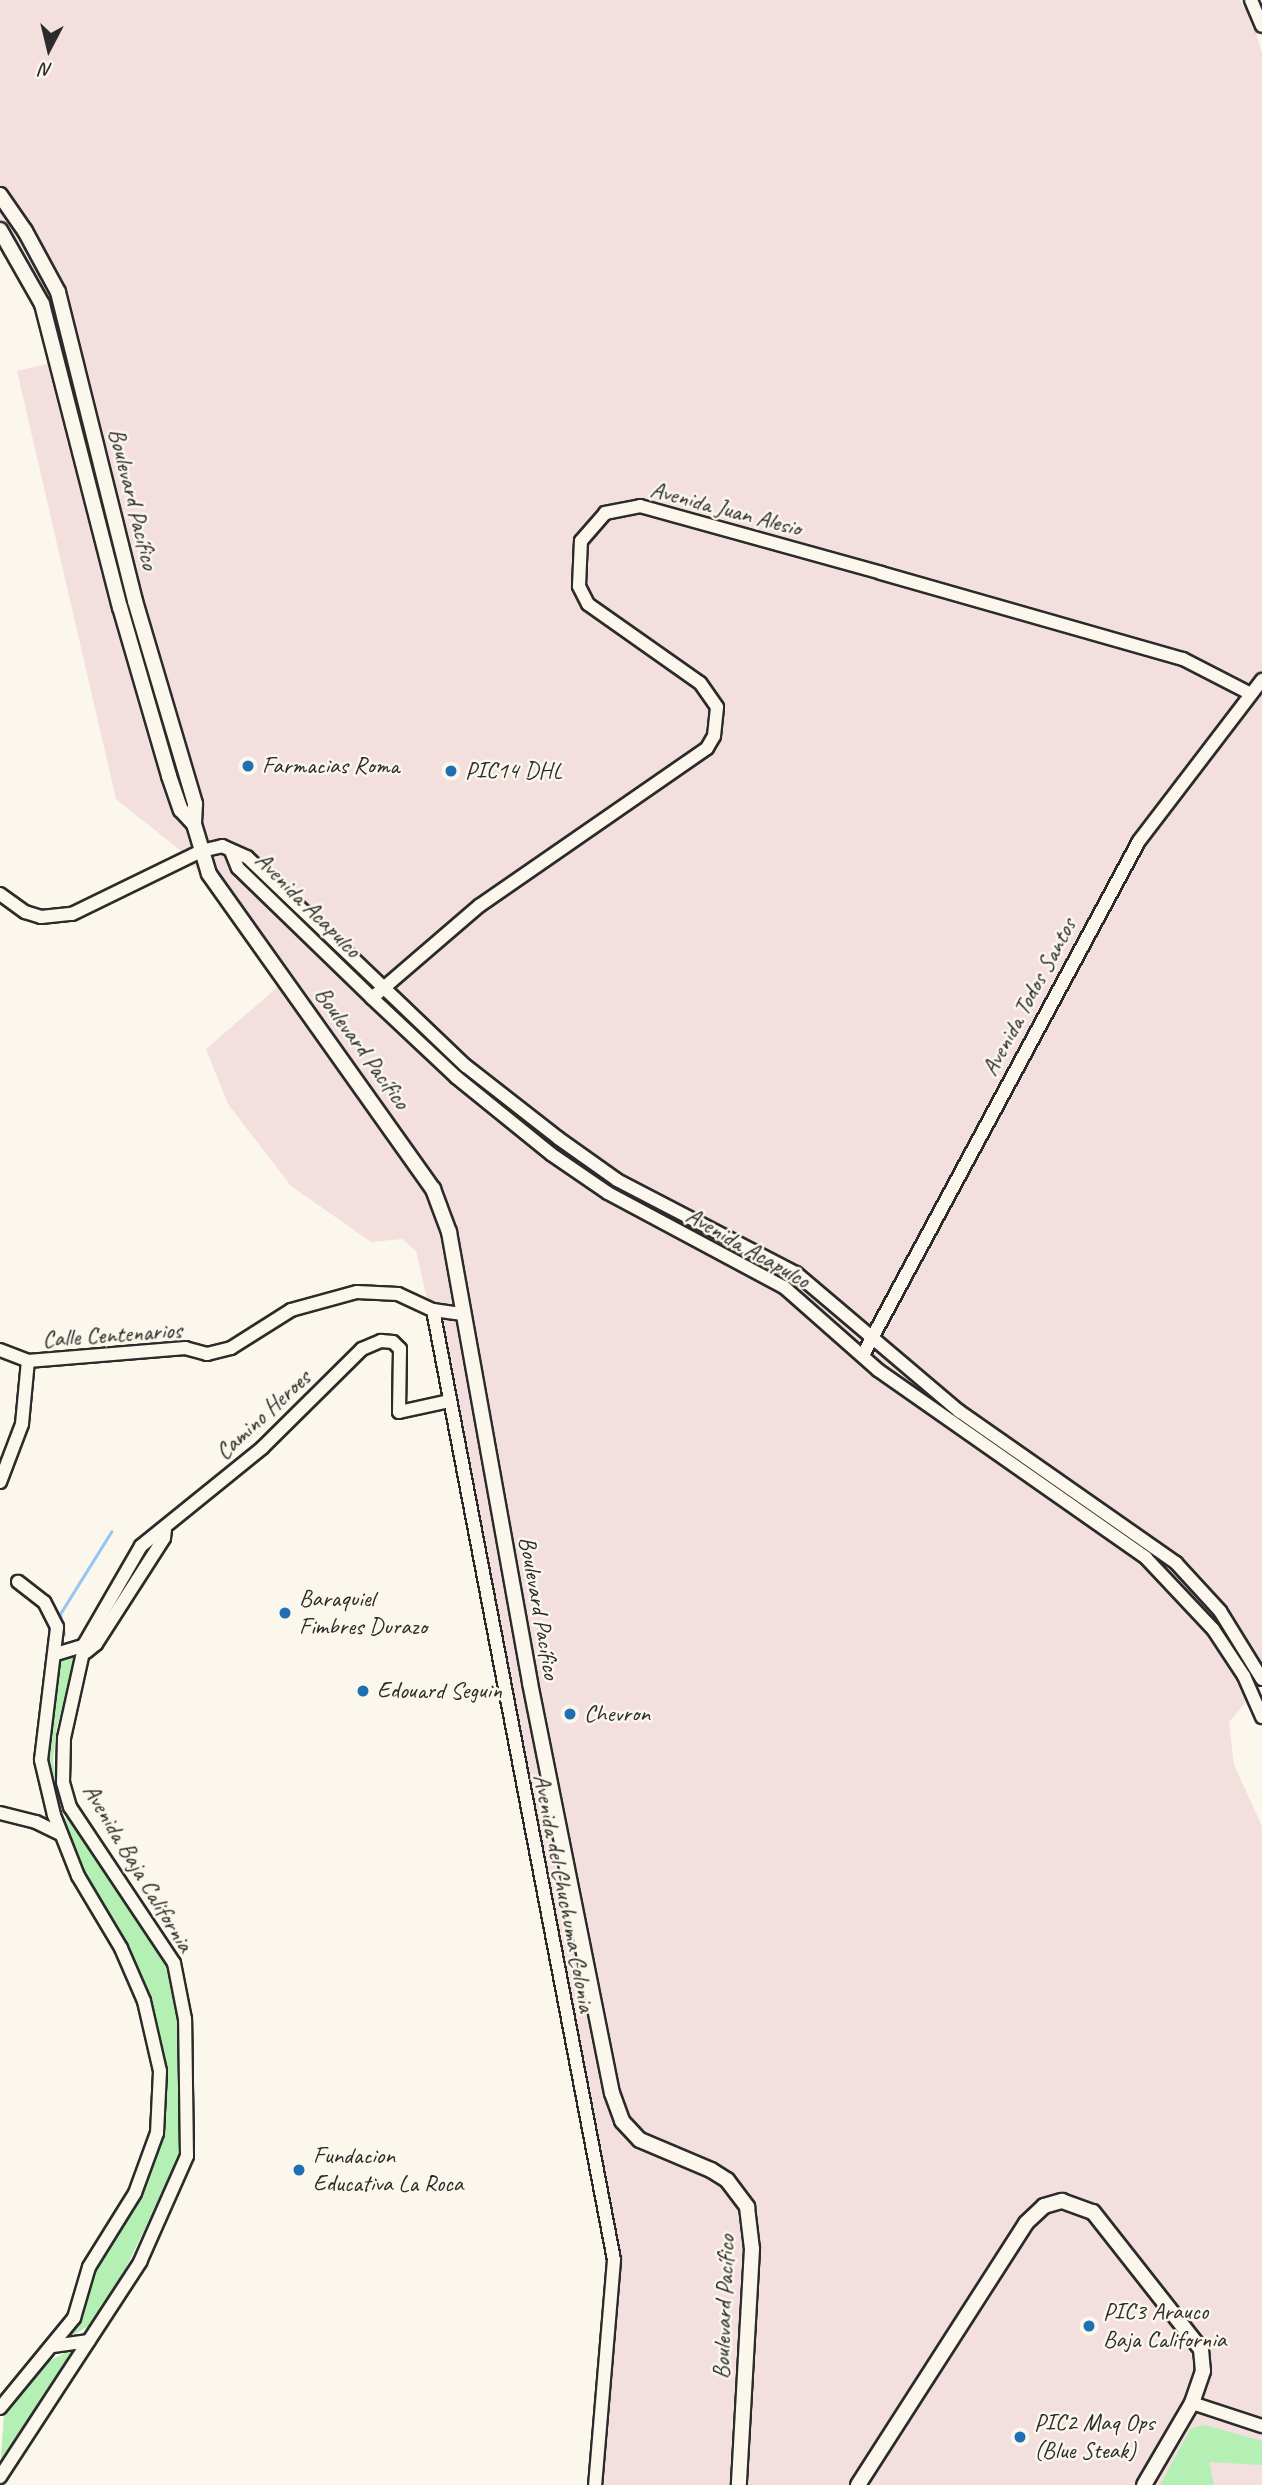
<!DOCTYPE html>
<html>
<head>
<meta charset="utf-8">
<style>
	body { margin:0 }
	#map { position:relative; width:1262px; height:2485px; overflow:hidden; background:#fbf7ec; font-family:Caveat,sans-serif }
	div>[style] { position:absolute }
	.built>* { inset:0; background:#f3dfdd }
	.green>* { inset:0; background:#b4efb4 }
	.stream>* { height:2.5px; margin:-1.25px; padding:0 1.25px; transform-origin:1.25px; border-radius:1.25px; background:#96c7f2 }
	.roads { filter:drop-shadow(2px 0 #2b2b2b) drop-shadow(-2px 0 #2b2b2b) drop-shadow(0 2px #2b2b2b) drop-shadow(0 -2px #2b2b2b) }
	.tertiary>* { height:12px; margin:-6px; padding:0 6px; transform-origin:6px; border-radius:6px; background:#fbf7ec }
	.secondary>* { height:12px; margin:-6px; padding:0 6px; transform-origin:6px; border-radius:6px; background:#fbf7ec }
	.primary>* { height:14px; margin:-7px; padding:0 7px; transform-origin:7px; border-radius:7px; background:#fbf7ec }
	.dots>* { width:19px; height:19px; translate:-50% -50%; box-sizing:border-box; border:4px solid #fbf7ec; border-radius:50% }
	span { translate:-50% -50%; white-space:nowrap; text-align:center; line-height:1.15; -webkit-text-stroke:5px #fbf7ec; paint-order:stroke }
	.street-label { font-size:24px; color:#2b2b2b }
	.poi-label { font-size:24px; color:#2b2b2b }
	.left { translate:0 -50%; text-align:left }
	.north { position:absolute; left:14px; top:14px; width:70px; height:70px; -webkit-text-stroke:5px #fbf7ec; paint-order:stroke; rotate:187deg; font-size:19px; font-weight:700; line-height:28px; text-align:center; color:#2b2b2b }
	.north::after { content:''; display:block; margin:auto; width:24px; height:32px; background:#2b2b2b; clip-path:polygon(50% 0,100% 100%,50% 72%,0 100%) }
</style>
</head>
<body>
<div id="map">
	<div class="built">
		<i style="clip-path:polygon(0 0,1240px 0,1254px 24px,1262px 54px,1262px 1683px,1229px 1722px,1234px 1765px,1262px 1826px,1262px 2485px,600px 2485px,620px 2264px,496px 1600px,416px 1251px,402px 1239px,371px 1242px,291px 1186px,228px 1104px,206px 1049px,280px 985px,185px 854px,116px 799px,17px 371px,51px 363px,37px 305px,0 244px)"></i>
	</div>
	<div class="green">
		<i style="clip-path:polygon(79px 1653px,57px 1726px,53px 1761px,61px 1805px,53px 1801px,43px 1757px,61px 1658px)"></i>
		<i style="clip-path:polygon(68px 1816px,167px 1965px,179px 2009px,185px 2145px,122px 2276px,92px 2324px,71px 2336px,105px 2250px,152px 2170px,162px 2141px,166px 2071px,94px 1893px,60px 1822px)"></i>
		<i style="clip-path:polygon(75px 2348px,3px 2467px,0 2470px,4px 2415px,43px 2364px)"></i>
		<i style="clip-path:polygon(1205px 2425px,1262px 2441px,1262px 2465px,1209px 2462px,1214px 2485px,1160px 2485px,1191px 2428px)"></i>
	</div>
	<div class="stream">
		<i style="left:64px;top:1635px;width:21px;rotate:-101deg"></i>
		<i style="left:60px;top:1614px;width:97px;rotate:-58.1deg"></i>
	</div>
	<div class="roads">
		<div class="tertiary">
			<i style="left:1251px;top:0;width:28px;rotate:67deg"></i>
			<i style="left:0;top:894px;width:31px;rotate:36deg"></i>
			<i style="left:25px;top:912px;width:17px;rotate:17deg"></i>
			<i style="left:41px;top:917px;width:31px;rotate:-6deg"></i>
			<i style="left:72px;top:914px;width:144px;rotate:-26deg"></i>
			<i style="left:372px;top:998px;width:141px;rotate:-40.7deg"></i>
			<i style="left:479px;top:906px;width:277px;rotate:-34.7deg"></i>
			<i style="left:707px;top:748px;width:14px;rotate:-60deg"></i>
			<i style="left:714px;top:736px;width:29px;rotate:-84deg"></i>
			<i style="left:717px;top:707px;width:29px;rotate:-125deg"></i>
			<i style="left:700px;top:683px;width:137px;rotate:-144.8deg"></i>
			<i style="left:588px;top:604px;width:20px;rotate:-117deg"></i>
			<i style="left:579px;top:586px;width:45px;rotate:-87.5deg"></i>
			<i style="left:581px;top:541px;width:37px;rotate:-49deg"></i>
			<i style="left:605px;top:513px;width:36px;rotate:-11deg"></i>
			<i style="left:640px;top:506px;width:250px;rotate:15.5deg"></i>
			<i style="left:881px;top:573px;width:314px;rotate:15.9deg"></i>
			<i style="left:1183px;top:659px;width:76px;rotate:27.2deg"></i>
			<i style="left:433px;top:1310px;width:967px;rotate:79.21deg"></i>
			<i style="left:614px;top:2260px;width:226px;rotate:94.8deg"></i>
			<i style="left:0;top:1350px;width:30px;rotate:21deg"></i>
			<i style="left:28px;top:1361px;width:158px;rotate:-4.7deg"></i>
			<i style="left:185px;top:1348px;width:23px;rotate:15deg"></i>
			<i style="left:207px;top:1354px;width:25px;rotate:-14deg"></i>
			<i style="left:231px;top:1348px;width:71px;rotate:-32.3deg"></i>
			<i style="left:291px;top:1310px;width:68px;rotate:-15.3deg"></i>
			<i style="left:357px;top:1292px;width:41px;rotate:2.8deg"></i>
			<i style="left:398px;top:1294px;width:38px;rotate:25deg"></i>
			<i style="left:433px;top:1310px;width:30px;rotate:8deg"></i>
			<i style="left:864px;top:1353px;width:581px;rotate:-61.76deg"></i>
			<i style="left:1139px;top:841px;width:203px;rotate:-52.6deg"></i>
			<i style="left:0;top:1482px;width:62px;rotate:-69.2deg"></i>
			<i style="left:22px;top:1424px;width:63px;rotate:-84.6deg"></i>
			<i style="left:86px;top:1652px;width:13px;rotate:-39deg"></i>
			<i style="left:96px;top:1644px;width:126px;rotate:-57.3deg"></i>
			<i style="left:164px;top:1538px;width:8px;rotate:-83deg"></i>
			<i style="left:56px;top:1654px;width:38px;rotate:-17deg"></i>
			<i style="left:0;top:1813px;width:37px;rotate:14deg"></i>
			<i style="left:36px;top:1822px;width:28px;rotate:26deg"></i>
			<i style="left:53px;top:2346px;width:36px;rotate:-8deg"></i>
			<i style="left:0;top:2408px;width:117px;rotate:-50.6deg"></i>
			<i style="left:74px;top:2318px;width:53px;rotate:-73.6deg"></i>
			<i style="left:89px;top:2267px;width:87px;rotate:-58.1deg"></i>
			<i style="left:135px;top:2193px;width:64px;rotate:-69.9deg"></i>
			<i style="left:157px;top:2133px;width:62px;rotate:-87.2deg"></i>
			<i style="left:160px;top:2071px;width:72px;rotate:-102.9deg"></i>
			<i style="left:144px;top:2001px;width:58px;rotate:-113.5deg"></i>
			<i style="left:121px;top:1948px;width:84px;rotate:-120.8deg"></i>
			<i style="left:78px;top:1876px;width:66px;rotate:-111.5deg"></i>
			<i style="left:54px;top:1815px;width:57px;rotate:-103.3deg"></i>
			<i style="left:41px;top:1760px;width:134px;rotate:-83.1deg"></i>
			<i style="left:57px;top:1627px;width:28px;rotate:-117deg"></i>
			<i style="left:44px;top:1602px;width:33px;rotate:-142deg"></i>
			<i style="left:0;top:2477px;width:257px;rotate:-56.9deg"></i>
			<i style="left:140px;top:2262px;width:116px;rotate:-66.1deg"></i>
			<i style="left:187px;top:2156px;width:137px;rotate:-90.8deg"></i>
			<i style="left:185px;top:2019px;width:57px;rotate:-101.1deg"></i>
			<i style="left:174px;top:1963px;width:187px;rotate:-123.7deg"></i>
			<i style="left:70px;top:1807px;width:26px;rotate:-106deg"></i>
			<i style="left:63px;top:1782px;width:44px;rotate:-88.7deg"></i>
			<i style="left:64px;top:1738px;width:97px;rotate:-77.5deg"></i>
			<i style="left:85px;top:1643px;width:112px;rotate:-60deg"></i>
			<i style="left:141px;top:1546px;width:156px;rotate:-39deg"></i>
			<i style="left:262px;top:1448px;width:141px;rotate:-44.7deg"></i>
			<i style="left:362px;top:1349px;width:21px;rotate:-23deg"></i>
			<i style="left:381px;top:1341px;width:12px;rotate:5deg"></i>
			<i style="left:393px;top:1342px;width:10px;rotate:45deg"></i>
			<i style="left:400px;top:1349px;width:63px;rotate:90.9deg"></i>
			<i style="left:399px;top:1412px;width:51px;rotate:-12.4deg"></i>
		</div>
		<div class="secondary">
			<i style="left:201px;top:851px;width:22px;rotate:-13deg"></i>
			<i style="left:222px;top:846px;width:27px;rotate:24deg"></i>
			<i style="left:247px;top:857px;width:303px;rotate:43.7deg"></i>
			<i style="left:466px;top:1066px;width:117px;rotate:38deg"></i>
			<i style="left:558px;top:1138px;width:72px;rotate:35.4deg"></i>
			<i style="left:617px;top:1180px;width:202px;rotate:27.5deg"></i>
			<i style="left:796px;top:1273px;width:214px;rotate:40.3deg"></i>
			<i style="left:959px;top:1411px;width:265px;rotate:35deg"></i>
			<i style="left:1176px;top:1563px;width:65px;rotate:47.5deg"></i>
			<i style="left:1220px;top:1611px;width:80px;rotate:58.3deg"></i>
			<i style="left:231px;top:851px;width:18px;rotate:68deg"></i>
			<i style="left:238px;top:868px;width:187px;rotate:44.1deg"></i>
			<i style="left:372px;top:998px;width:115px;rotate:43.2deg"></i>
			<i style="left:456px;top:1077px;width:122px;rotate:39deg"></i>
			<i style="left:551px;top:1154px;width:69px;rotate:34.4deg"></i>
			<i style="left:608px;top:1193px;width:201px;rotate:28.2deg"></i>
			<i style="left:785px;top:1288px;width:124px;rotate:41.4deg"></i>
			<i style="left:878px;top:1370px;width:327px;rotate:35deg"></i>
			<i style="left:1146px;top:1558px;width:98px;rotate:46.7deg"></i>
			<i style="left:1213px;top:1629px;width:56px;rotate:56.6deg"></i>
			<i style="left:1244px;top:1676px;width:45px;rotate:66.3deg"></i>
			<i style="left:1192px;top:2403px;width:74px;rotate:18.2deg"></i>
		</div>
		<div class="primary">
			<i style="left:0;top:195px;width:44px;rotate:55.2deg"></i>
			<i style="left:25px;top:231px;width:69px;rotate:61.6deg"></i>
			<i style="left:58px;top:292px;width:318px;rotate:76deg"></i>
			<i style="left:135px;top:601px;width:212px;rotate:73.5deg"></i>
			<i style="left:195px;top:804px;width:20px;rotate:93deg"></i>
			<i style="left:194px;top:824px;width:52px;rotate:73.3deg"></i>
			<i style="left:209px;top:874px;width:387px;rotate:54.6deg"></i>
			<i style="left:433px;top:1189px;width:46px;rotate:69.6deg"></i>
			<i style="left:449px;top:1232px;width:458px;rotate:79.8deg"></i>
			<i style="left:530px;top:1683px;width:418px;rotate:78.7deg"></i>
			<i style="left:612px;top:2093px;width:30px;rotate:70deg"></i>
			<i style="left:622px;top:2121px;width:26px;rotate:47deg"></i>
			<i style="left:640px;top:2140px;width:77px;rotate:22.9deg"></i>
			<i style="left:711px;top:2170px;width:19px;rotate:32deg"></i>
			<i style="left:727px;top:2180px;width:34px;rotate:53deg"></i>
			<i style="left:747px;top:2207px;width:42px;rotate:83.2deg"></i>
			<i style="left:752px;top:2249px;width:236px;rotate:93.2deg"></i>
			<i style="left:0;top:230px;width:85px;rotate:60.4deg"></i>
			<i style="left:42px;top:304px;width:313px;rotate:75.6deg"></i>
			<i style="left:120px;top:607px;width:176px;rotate:73.8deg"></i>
			<i style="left:169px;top:776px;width:36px;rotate:71deg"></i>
			<i style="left:181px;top:810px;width:19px;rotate:47deg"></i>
			<i style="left:858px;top:2485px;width:311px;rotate:-57.3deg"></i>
			<i style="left:1026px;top:2223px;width:25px;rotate:-43deg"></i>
			<i style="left:1044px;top:2206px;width:19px;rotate:-16deg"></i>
			<i style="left:1062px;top:2201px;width:33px;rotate:20deg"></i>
			<i style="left:1093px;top:2212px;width:174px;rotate:51.8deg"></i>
			<i style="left:1201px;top:2349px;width:22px;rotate:85deg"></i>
			<i style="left:1203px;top:2371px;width:34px;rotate:109deg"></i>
			<i style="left:1192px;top:2403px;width:95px;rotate:120.3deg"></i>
		</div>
	</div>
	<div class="dots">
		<i style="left:248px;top:766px;background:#1f6fb2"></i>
		<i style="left:451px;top:771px;background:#1f6fb2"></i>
		<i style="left:285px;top:1613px;background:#1f6fb2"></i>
		<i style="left:363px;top:1691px;background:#1f6fb2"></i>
		<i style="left:570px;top:1714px;background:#1f6fb2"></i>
		<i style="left:299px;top:2170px;background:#1f6fb2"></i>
		<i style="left:1089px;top:2326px;background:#1f6fb2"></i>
		<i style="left:1020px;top:2437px;background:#1f6fb2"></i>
	</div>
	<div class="street-label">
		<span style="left:133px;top:499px;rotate:76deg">Boulevard Pacífico</span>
		<span style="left:726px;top:509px;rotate:15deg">Avenida Juan Alesio</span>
		<span style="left:308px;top:905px;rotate:45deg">Avenida Acapulco</span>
		<span style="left:1029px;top:997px;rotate:-62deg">Avenida Todos Santos</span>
		<span style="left:362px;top:1048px;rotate:54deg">Boulevard Pacífico</span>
		<span style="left:748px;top:1248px;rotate:30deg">Avenida Acapulco</span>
		<span style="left:112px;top:1335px;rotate:-4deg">Calle Centenarios</span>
		<span style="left:263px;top:1415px;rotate:-43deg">Camino Heroes</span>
		<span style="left:539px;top:1608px;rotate:80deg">Boulevard Pacífico</span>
		<span style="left:138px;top:1868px;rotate:59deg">Avenida Baja California</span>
		<span style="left:564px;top:1893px;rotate:79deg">Avenida del Chuchuma Colonia</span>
		<span style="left:724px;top:2307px;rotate:-88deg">Boulevard Pacífico</span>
	</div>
	<div class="poi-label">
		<span class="left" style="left:262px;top:766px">Farmacias Roma</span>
		<span class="left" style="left:465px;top:771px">PIC14 DHL</span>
		<span class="left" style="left:299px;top:1613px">Baraquiel<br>Fimbres Durazo</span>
		<span class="left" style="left:377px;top:1691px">Edouard Seguin</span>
		<span class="left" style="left:584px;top:1714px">Chevron</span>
		<span class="left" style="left:313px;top:2170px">Fundacion<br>Educativa La Roca</span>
		<span class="left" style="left:1103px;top:2326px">PIC3 Arauco<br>Baja California</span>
		<span class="left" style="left:1034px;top:2437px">PIC2 Maq Ops<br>(Blue Steak)</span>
	</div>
	<div class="north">N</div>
</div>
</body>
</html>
